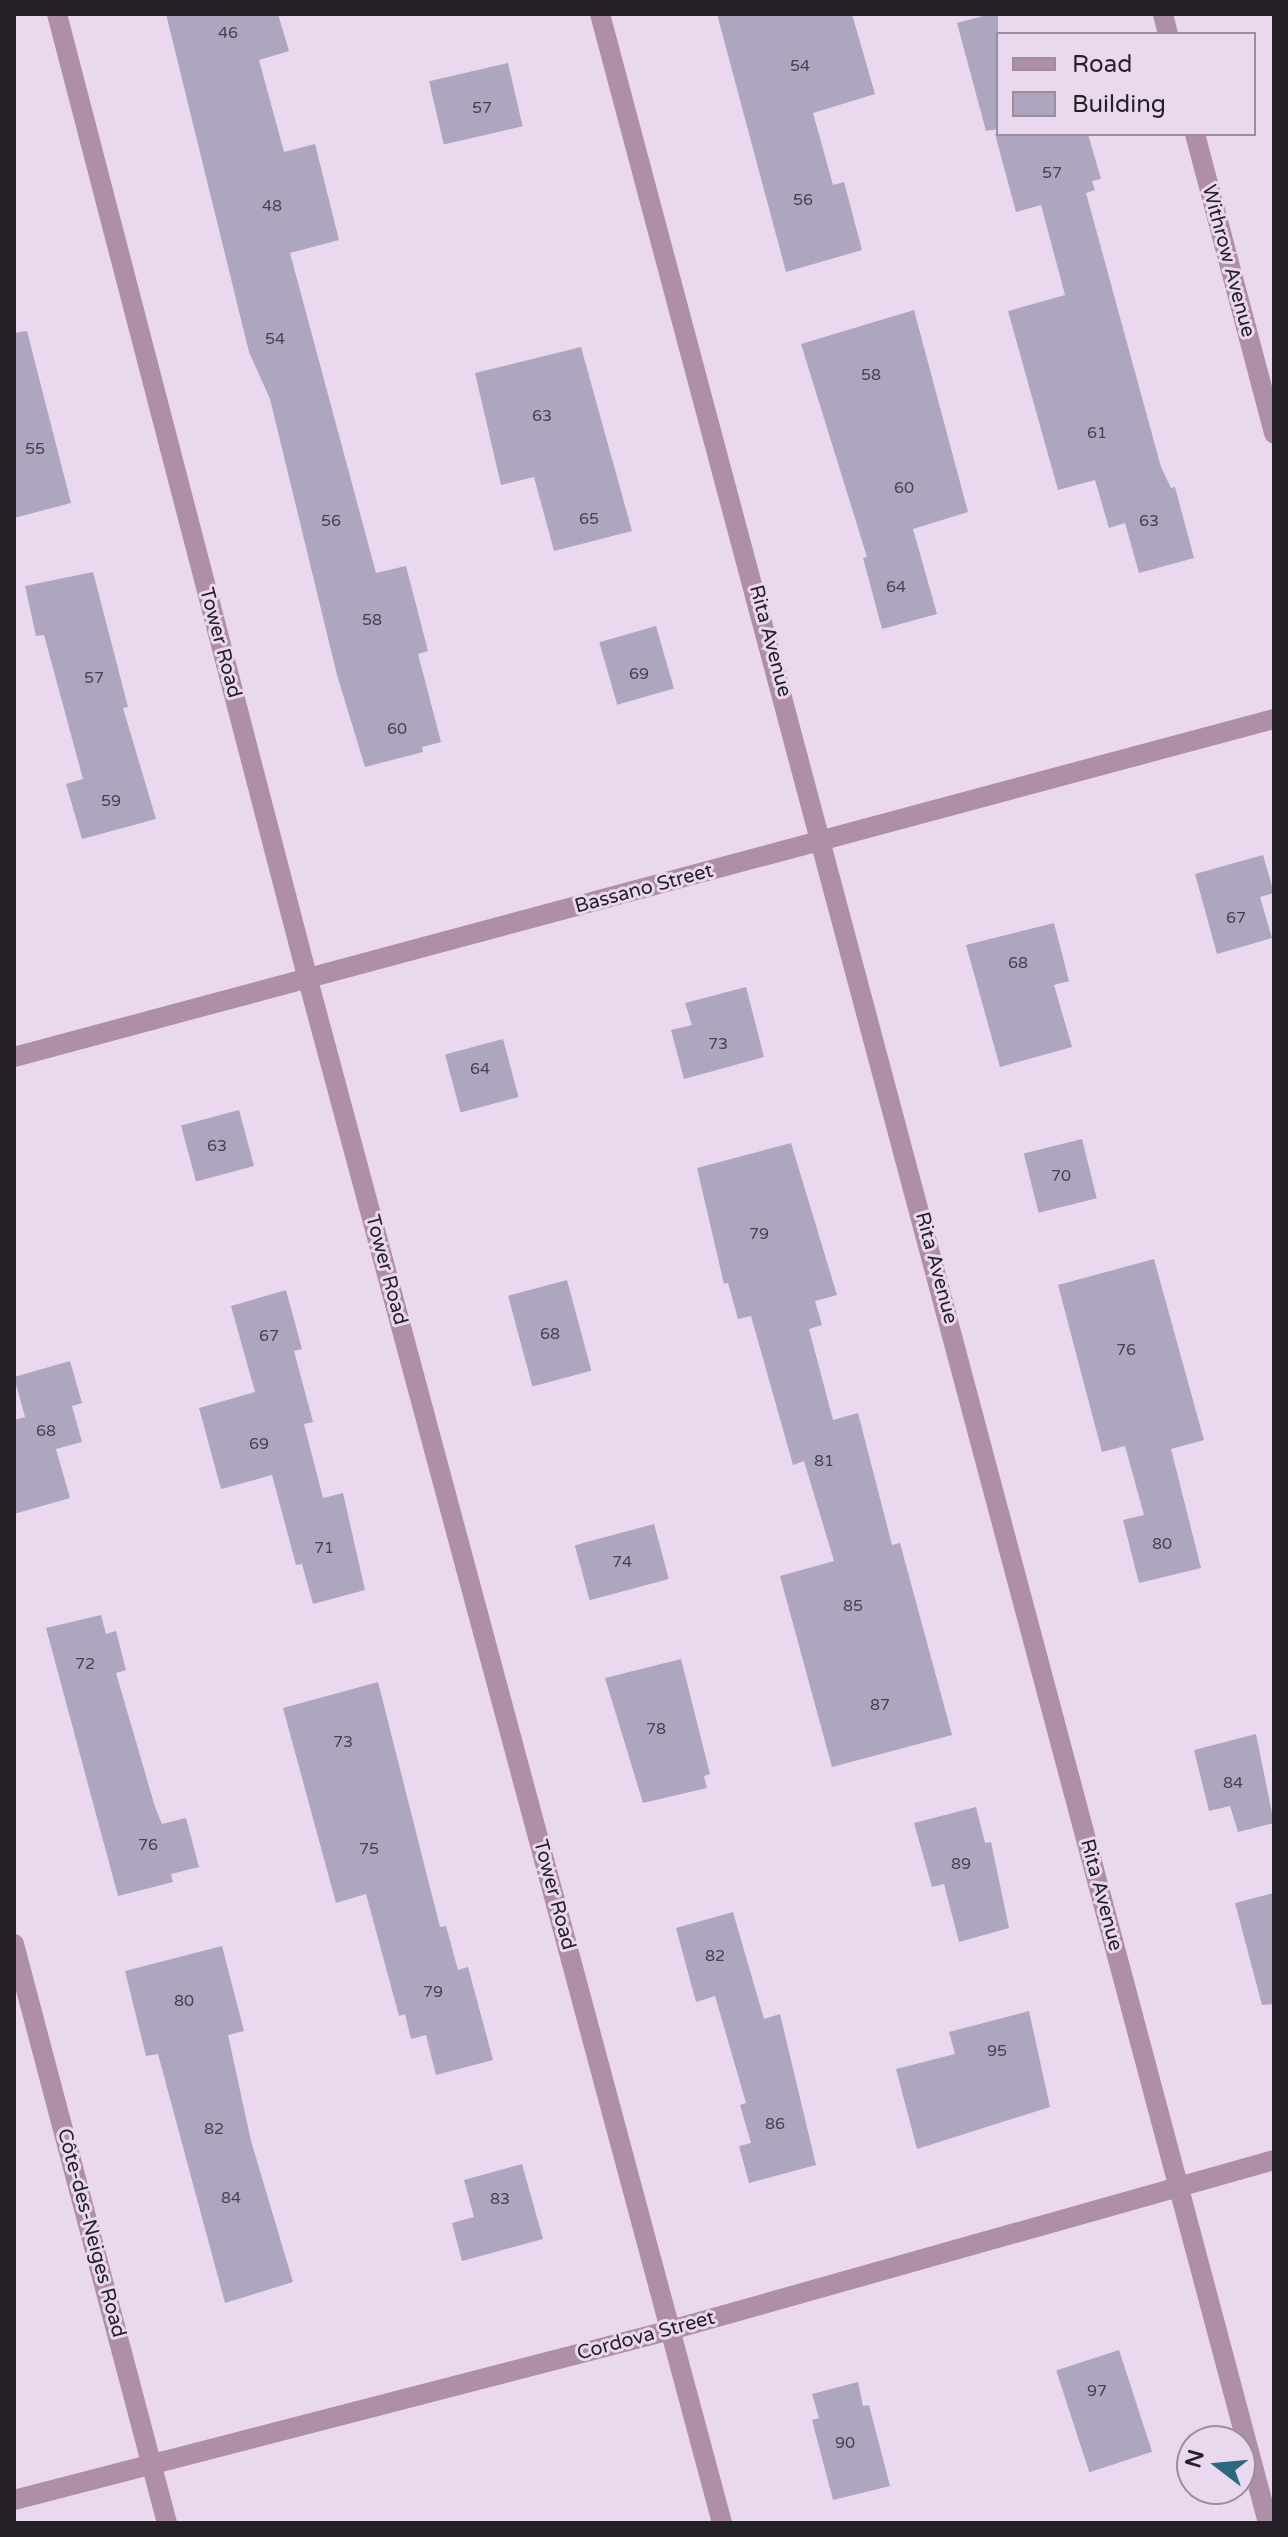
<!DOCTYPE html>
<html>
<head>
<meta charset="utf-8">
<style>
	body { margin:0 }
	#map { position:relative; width:1288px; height:2537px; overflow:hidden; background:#ead8ef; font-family:"Varela Round",sans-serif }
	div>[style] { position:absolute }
	.building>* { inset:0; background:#aea6bf; transform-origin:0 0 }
	.minor>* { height:20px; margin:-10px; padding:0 10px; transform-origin:10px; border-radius:10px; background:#af8fa6 }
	span { translate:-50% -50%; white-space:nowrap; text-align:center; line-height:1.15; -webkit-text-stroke:6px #ead8ef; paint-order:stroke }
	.number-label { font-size:16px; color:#47414d }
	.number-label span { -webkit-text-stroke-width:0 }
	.street-label { font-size:20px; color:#251f27 }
	.frame { position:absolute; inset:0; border:16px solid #251f27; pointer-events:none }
	.legend { position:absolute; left:996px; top:32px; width:260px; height:104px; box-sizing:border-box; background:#ead8ef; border:2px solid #9b8e9f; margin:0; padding:10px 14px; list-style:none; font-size:24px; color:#251f27 }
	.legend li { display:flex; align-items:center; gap:16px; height:40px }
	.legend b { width:40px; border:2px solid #9b8e9f }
	.north { position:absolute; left:1176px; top:2425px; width:80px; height:80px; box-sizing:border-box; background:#ead8ef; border:2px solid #9b8e9f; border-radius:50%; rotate:286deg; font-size:22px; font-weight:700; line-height:32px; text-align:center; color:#251f27 }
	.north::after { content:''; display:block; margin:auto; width:28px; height:36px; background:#2b697f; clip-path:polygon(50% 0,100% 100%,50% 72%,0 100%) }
</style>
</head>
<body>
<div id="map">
	<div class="building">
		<i style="clip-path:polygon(166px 14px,278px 14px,289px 51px,259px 60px,284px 152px,315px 144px,339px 240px,290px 253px,376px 573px,406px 566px,428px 651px,418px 654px,441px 742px,422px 747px,423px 752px,365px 767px,337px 675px,270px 399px,249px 352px)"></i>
		<i style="clip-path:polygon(717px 14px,852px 14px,875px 94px,813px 113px,833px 185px,844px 182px,862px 250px,786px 272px)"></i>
		<i style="clip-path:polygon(991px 14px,998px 14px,998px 129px,986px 131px,957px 23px)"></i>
		<i style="left:508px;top:63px;width:65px;height:81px;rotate:77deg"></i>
		<i style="clip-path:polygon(995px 134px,1088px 134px,1101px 179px,1092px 181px,1095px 190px,1086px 193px,1161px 467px,1171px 488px,1175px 487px,1194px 558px,1139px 573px,1125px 523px,1109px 528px,1095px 480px,1058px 490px,1008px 311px,1065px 295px,1041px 205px,1016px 212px)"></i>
		<i style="clip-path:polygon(914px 310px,968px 512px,913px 529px,937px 614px,882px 629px,863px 558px,867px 557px,801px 344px)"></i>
		<i style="clip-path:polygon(27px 331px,71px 503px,14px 518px,14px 333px)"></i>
		<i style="clip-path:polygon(581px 347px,632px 531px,554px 551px,534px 477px,501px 485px,475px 373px)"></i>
		<i style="clip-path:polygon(93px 572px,128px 707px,123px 708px,156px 819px,82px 839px,66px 784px,83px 779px,44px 635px,36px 636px,25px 586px)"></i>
		<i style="left:656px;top:626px;width:65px;height:59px;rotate:74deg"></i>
		<i style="clip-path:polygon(1263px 855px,1274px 893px,1260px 897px,1272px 938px,1217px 954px,1195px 874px)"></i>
		<i style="clip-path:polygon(1054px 923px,1069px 981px,1054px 985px,1072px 1047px,1000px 1067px,966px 945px)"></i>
		<i style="clip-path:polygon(746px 987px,764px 1057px,684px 1079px,671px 1030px,692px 1025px,685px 1003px)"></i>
		<i style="left:503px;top:1039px;width:60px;height:60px;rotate:75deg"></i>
		<i style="left:239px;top:1110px;width:58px;height:60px;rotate:75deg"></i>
		<i style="left:1082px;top:1139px;width:61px;height:60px;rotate:76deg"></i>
		<i style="clip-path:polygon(791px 1143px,837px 1295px,815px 1301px,822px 1325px,809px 1329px,833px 1420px,858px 1413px,892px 1545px,900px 1543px,952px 1735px,832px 1767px,780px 1576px,834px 1561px,804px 1461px,793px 1465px,751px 1316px,738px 1319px,728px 1283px,724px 1284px,697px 1168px)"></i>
		<i style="clip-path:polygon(1154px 1259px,1204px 1440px,1171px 1449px,1201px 1568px,1139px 1583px,1123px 1520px,1144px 1515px,1125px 1446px,1102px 1452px,1058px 1285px)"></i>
		<i style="left:567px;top:1280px;width:94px;height:61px;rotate:75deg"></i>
		<i style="clip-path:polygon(286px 1290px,302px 1349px,294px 1351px,313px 1422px,304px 1424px,323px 1498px,343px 1493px,365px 1590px,313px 1604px,302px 1564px,296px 1565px,272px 1475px,221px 1489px,199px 1408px,255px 1392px,231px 1306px)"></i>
		<i style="clip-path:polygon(70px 1361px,82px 1403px,72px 1406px,82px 1442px,56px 1449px,70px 1498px,14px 1514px,14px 1420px,25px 1417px,14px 1377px)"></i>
		<i style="left:654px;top:1524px;width:57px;height:82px;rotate:75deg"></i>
		<i style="clip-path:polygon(101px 1615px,106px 1634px,116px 1631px,126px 1670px,116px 1673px,155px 1807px,162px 1824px,186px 1818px,199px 1867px,171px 1874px,173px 1882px,118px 1896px,46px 1628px)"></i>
		<i style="clip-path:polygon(681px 1659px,710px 1774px,704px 1776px,707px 1788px,643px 1803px,605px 1678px)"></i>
		<i style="clip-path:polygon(378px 1682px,440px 1927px,446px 1926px,458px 1970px,468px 1967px,493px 2060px,436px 2075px,426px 2035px,411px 2039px,405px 2014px,399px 2016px,366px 1894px,336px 1903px,283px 1708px)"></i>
		<i style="clip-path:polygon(1256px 1734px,1274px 1823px,1238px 1832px,1230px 1806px,1209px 1811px,1194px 1750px)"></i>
		<i style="clip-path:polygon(976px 1807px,985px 1843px,991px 1842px,1009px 1928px,959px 1942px,944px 1884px,932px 1887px,914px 1823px)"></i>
		<i style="clip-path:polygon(1274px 1893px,1274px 2004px,1262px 2005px,1235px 1903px)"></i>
		<i style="clip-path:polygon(733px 1912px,764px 2019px,780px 2014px,816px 2165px,749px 2183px,739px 2146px,751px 2143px,740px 2105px,746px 2103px,715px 1996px,696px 2002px,676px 1928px)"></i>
		<i style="clip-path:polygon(222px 1946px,244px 2031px,228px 2035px,251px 2141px,293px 2282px,225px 2303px,158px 2054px,146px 2056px,125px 1971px)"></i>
		<i style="clip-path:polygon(1029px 2011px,1050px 2107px,917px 2149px,896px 2069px,955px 2054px,949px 2032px)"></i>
		<i style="clip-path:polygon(522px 2164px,543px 2239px,462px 2261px,452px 2223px,474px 2217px,464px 2180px)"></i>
		<i style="left:1119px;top:2350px;width:107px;height:66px;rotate:72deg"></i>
		<i style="clip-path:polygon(858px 2382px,863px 2406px,869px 2405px,890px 2486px,833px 2500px,812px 2420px,819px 2418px,812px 2394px)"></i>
	</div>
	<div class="minor">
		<i style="left:57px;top:14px;width:998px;rotate:75.43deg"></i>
		<i style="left:308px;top:980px;width:1598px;rotate:74.98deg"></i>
		<i style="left:600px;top:14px;width:2596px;rotate:75.09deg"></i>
		<i style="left:1163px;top:14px;width:21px;rotate:76deg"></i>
		<i style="left:1195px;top:134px;width:310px;rotate:75.2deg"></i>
		<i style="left:14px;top:1057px;width:1305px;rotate:-15.02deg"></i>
		<i style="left:14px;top:1944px;width:599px;rotate:75.2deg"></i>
		<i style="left:14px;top:2500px;width:679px;rotate:-14.51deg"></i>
		<i style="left:671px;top:2330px;width:627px;rotate:-15.74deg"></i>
	</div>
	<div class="number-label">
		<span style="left:228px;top:33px">46</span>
		<span style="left:800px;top:66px">54</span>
		<span style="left:482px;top:108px">57</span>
		<span style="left:1052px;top:173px">57</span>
		<span style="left:803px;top:200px">56</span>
		<span style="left:272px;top:206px">48</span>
		<span style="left:275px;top:339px">54</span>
		<span style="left:871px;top:375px">58</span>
		<span style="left:542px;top:416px">63</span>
		<span style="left:1097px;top:433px">61</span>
		<span style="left:35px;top:449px">55</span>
		<span style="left:904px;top:488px">60</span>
		<span style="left:589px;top:519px">65</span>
		<span style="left:331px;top:521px">56</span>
		<span style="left:1149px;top:521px">63</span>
		<span style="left:896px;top:587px">64</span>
		<span style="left:372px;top:620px">58</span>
		<span style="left:639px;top:674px">69</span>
		<span style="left:94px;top:678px">57</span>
		<span style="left:397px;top:729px">60</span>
		<span style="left:111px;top:801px">59</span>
		<span style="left:1236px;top:918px">67</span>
		<span style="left:1018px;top:963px">68</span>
		<span style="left:718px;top:1044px">73</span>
		<span style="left:480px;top:1069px">64</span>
		<span style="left:217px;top:1146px">63</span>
		<span style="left:1061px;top:1176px">70</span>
		<span style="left:759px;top:1234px">79</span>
		<span style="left:550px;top:1334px">68</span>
		<span style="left:269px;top:1336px">67</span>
		<span style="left:1126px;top:1350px">76</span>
		<span style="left:46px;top:1431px">68</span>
		<span style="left:259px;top:1444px">69</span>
		<span style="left:824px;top:1461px">81</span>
		<span style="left:1162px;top:1544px">80</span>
		<span style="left:324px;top:1548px">71</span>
		<span style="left:622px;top:1562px">74</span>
		<span style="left:853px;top:1606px">85</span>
		<span style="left:85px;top:1664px">72</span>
		<span style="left:880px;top:1705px">87</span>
		<span style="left:656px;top:1729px">78</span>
		<span style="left:343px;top:1742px">73</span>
		<span style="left:1233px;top:1783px">84</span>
		<span style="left:148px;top:1845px">76</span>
		<span style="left:369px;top:1849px">75</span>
		<span style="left:961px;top:1864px">89</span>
		<span style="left:715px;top:1956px">82</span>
		<span style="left:433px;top:1992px">79</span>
		<span style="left:184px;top:2001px">80</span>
		<span style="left:997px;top:2051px">95</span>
		<span style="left:775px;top:2124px">86</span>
		<span style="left:214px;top:2129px">82</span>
		<span style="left:231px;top:2198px">84</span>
		<span style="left:500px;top:2199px">83</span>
		<span style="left:1097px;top:2391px">97</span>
		<span style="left:845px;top:2443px">90</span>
	</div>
	<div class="street-label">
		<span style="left:1228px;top:261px;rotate:75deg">Withrow Avenue</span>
		<span style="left:770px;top:641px;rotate:75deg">Rita Avenue</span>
		<span style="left:220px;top:643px;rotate:75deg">Tower Road</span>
		<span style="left:644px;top:889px;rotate:-15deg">Bassano Street</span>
		<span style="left:936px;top:1268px;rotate:75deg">Rita Avenue</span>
		<span style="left:386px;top:1270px;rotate:75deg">Tower Road</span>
		<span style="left:554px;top:1895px;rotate:75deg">Tower Road</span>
		<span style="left:1101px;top:1895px;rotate:75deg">Rita Avenue</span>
		<span style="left:91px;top:2233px;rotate:75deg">Côte-des-Neiges Road</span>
		<span style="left:646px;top:2336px;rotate:-15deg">Cordova Street</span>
	</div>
	<div class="frame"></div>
	<ul class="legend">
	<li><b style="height:10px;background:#af8fa6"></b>Road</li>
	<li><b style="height:22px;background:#aea6bf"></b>Building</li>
	</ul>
	<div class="north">N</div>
</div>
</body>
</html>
